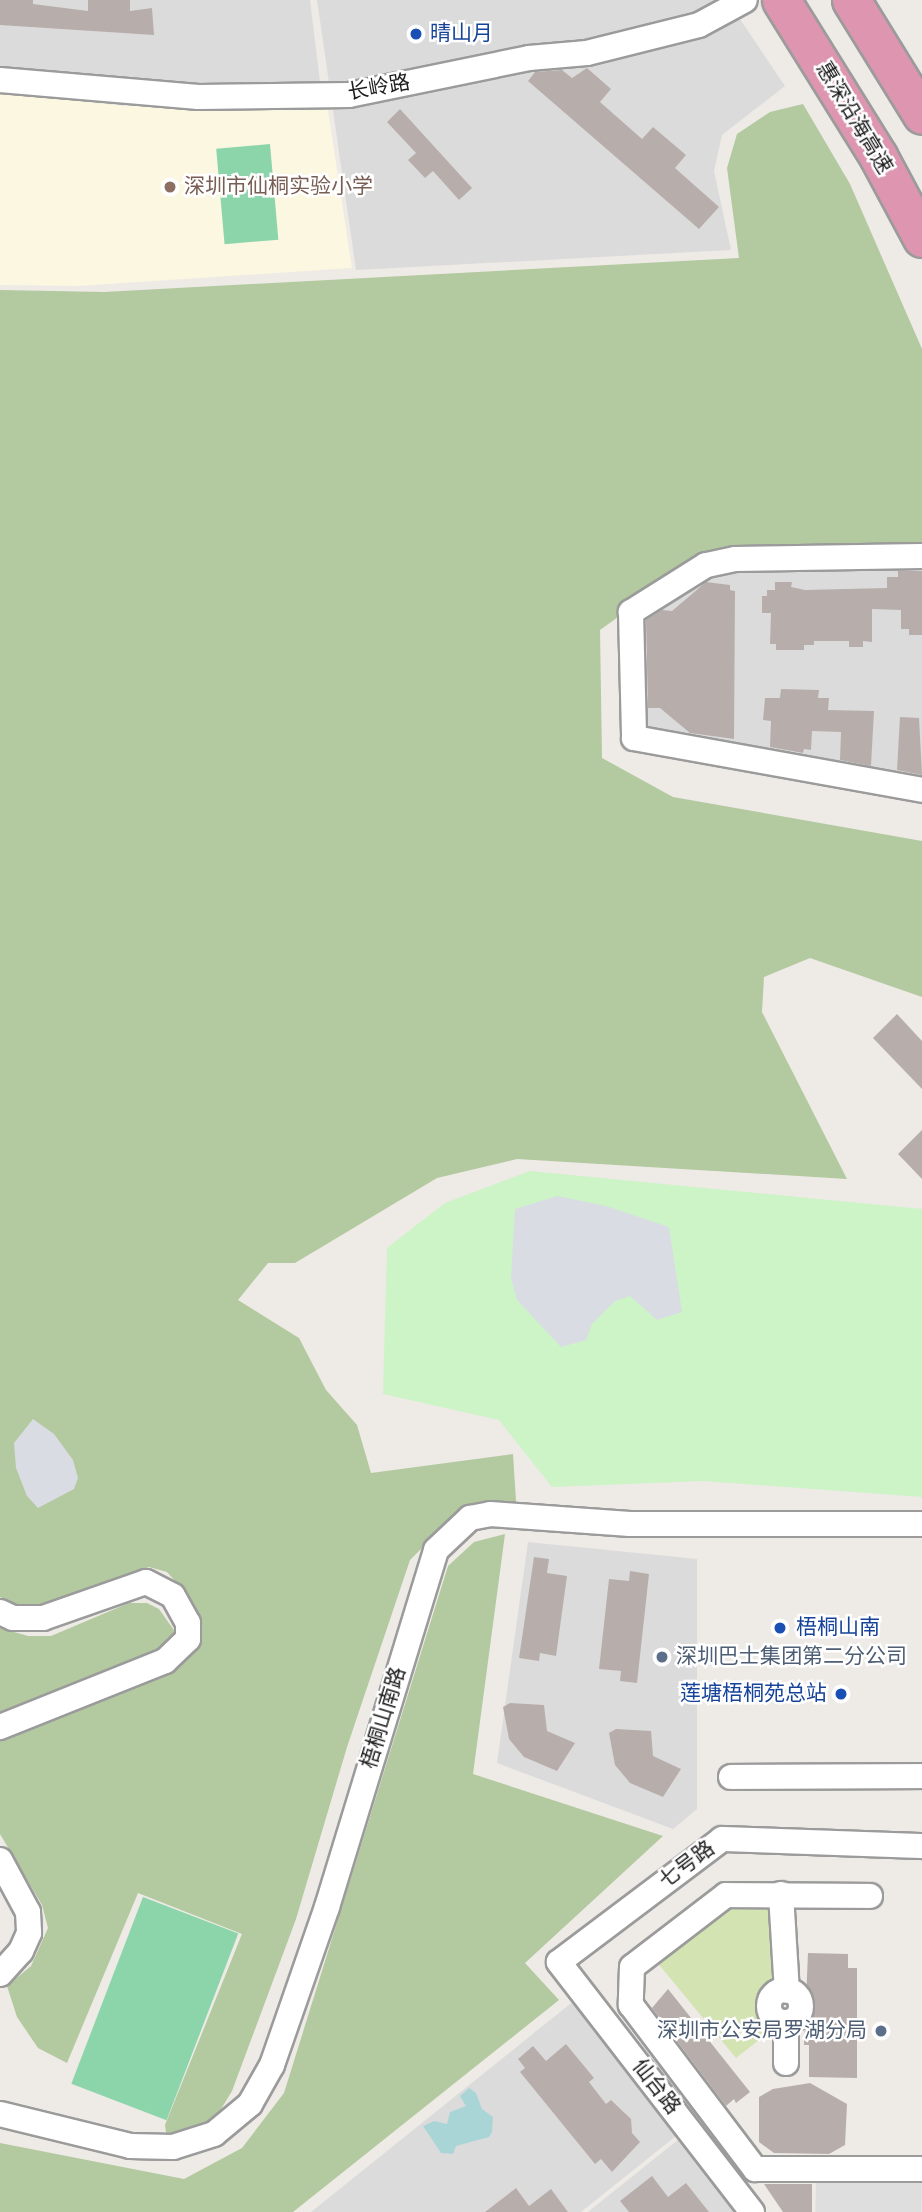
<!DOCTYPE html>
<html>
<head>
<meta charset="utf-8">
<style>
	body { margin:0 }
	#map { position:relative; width:922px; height:2212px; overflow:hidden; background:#eeeae6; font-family:"Varela Round","Noto Sans SC",sans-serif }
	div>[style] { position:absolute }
	.residential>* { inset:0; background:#dcdbdc }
	.education>* { inset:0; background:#fcf7e1 }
	.grass>* { inset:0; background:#d3e3b1 }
	.forest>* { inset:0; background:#b3c99f }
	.park>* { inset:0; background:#ccf4c7 }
	.pitch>* { inset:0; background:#8cd5ab; transform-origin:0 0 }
	.parking>* { inset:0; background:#dedede; transform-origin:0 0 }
	.plaza>* { inset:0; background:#dadce4 }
	.water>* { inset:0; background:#aad5d7 }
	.building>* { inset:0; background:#b7aeab }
	.roads { filter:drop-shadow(2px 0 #9b9b9b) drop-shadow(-2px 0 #9b9b9b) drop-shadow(0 2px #9b9b9b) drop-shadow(0 -2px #9b9b9b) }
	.minor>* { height:24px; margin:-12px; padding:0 12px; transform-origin:12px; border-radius:12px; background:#fff }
	.minor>.ring { margin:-12px; padding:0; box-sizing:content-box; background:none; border:24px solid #fff; border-radius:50% }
	.highway>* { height:37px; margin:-18.5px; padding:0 18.5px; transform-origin:18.5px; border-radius:18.5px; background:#dd95b0 }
	.dots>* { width:19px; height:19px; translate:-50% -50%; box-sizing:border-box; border:4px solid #fff; border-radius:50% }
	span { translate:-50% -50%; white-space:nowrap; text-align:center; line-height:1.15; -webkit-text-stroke:5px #fff; paint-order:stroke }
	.transit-label { font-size:21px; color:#164399 }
	.left { translate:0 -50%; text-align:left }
	.right { translate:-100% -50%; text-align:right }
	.street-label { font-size:21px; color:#1e1e1e }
	.education-label { font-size:21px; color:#785e54 }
	.service-label { font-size:21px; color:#4e5e75 }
</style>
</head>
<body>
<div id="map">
	<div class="residential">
		<i style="clip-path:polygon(0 0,310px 0,320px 82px,175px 83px,0 68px)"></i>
		<i style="clip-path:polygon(317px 0,727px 0,785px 86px,722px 135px,714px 171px,731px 250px,356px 270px)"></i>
		<i style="clip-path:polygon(922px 556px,922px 790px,634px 738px,631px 612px,706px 565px)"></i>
		<i style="clip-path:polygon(528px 1542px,697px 1559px,697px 1809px,673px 1829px,497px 1763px)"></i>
		<i style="clip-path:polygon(575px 2000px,681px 2132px,581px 2212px,311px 2212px)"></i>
		<i style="clip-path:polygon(684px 2135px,742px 2212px,588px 2212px)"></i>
	</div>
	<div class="education">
		<i style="clip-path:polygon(0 92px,122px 106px,327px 104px,352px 268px,79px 286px,0 285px)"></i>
	</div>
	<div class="grass">
		<i style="clip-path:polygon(771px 1899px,777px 1980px,761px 2001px,768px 2023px,774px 2028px,736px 2058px,656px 1961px,729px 1904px)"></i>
	</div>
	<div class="forest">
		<i style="clip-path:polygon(803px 104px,850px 184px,922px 349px,922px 566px,696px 561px,600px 630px,602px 758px,673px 797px,922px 841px,922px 997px,810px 958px,764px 977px,762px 1012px,847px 1179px,517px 1159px,437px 1178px,295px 1263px,268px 1263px,238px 1300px,299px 1338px,326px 1390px,357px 1425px,371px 1473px,513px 1454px,516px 1501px,502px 1520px,432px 1538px,410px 1560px,347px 1747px,296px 1919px,232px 2091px,218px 2114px,196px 2129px,167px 2140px,165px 2125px,242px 1934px,138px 1893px,67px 2063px,38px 2048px,17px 2017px,7px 1986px,31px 1966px,48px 1928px,42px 1905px,0 1834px,0 1739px,164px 1672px,197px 1618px,185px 1592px,167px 1572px,149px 1567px,47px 1610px,24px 1609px,0 1597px,0 290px,104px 292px,739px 258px,727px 168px,737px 134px,770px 112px)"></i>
		<i style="clip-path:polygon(505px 1534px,473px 1774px,663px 1836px,525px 1963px,559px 2000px,293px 2212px,0 2212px,0 2143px,184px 2179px,242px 2148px,284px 2093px,448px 1566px,474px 1542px)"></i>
		<i style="clip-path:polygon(129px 1603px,147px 1603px,159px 1609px,176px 1633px,173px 1646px,0 1720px,0 1628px,28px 1636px,51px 1636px)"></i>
	</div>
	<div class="park">
		<i style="clip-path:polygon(530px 1171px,922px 1209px,922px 1497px,703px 1481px,552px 1487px,499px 1420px,383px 1394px,387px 1248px,445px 1203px)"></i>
	</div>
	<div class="pitch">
		<i style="left:270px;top:144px;width:96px;height:54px;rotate:85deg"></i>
		<i style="left:143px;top:1897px;width:102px;height:200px;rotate:21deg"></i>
	</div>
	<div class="parking">
		<i style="left:816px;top:2179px;width:106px;height:33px;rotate:1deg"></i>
	</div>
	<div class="plaza">
		<i style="clip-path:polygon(557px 1196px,606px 1206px,669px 1227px,682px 1312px,657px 1320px,630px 1296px,615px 1301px,592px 1324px,586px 1340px,561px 1347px,517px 1300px,511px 1278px,515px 1209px)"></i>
		<i style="clip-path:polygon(33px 1419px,54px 1434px,73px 1460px,78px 1478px,74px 1489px,38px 1508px,27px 1496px,16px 1468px,14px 1443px)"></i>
	</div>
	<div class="water">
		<i style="clip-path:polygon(469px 2088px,476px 2093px,482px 2109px,493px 2117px,492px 2132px,489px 2137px,456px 2146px,453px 2154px,441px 2153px,423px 2126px,434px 2121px,447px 2124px,450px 2112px,466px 2106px,460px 2096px)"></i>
	</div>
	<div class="building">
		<i style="clip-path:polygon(0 0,33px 0,33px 4px,88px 11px,88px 0,130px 0,130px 11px,152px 8px,154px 35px,0 25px)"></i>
		<i style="clip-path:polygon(587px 68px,611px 89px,600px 102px,642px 139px,653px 127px,686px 155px,675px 168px,719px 207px,699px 229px,528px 81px,535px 72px,562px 70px,572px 78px)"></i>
		<i style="clip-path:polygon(400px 109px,472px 188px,459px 200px,433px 171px,425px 178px,408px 160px,416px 153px,387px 122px)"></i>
		<i style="clip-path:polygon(898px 571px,922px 571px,922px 635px,909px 635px,909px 629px,901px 629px,901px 610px,872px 609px,872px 642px,863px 641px,863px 647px,849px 647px,849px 641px,814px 641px,814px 645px,804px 645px,804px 650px,776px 650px,776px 644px,770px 644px,771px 613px,762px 613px,762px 596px,767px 596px,767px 590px,775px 590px,775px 582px,792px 582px,791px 587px,805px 590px,887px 588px,887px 577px,898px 577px)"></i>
		<i style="clip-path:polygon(706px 582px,730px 585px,730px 590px,735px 591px,734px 739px,690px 733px,660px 708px,648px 708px,646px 620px,662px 610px,672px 611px)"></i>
		<i style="clip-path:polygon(781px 689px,819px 690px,818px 698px,829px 698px,828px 710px,874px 711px,871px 766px,840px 760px,841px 732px,812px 731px,811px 750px,804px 749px,803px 753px,770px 747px,771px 721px,763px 720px,765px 698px,780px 698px)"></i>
		<i style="clip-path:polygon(900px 717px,919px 718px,922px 775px,897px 770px)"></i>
		<i style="clip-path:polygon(897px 1014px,922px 1041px,922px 1089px,873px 1038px)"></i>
		<i style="clip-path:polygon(922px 1130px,922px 1179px,898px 1154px)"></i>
		<i style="clip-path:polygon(534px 1557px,549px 1559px,547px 1573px,567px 1576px,556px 1656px,540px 1653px,539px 1661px,519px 1658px)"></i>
		<i style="clip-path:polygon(630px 1571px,649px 1574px,637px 1683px,620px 1681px,621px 1671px,599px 1669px,609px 1579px,629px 1581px)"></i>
		<i style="clip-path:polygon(510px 1703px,544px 1705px,547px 1731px,575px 1743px,557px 1771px,524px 1757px,509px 1739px,503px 1707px)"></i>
		<i style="clip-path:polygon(616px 1729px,651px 1731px,653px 1756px,681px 1769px,663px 1797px,630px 1783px,615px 1765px,609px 1733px)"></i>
		<i style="clip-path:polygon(808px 1953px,848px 1954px,848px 1968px,857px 1968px,857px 2078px,809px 2077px,809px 2045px,804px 2045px)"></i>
		<i style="clip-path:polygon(668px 1989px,750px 2092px,736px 2103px,734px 2099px,726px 2106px,652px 2008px)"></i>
		<i style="clip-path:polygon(566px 2044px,594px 2078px,589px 2082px,606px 2104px,611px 2100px,631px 2119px,632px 2133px,640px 2142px,612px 2172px,601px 2159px,595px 2164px,520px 2072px,525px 2068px,518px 2059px,533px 2046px,546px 2061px)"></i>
		<i style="clip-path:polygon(810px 2083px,847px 2104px,845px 2145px,829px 2154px,774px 2153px,759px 2142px,759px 2097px,773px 2089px)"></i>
		<i style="clip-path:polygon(652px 2176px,668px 2197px,686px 2183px,709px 2212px,629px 2212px,620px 2201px)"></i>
		<i style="clip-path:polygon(764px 2184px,812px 2184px,812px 2212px,783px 2212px)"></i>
		<i style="clip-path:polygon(516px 2188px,529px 2206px,551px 2189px,568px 2212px,485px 2212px)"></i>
	</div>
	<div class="roads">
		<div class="minor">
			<i style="left:0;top:80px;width:199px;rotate:4.9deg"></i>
			<i style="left:198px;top:97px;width:151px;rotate:-0.8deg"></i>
			<i style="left:349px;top:95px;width:184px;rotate:-11.6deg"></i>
			<i style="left:529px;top:58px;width:58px;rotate:-4.9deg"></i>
			<i style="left:587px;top:53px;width:115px;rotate:-14deg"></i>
			<i style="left:699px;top:25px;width:52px;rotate:-28.5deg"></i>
			<i style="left:922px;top:556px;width:187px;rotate:179.1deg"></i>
			<i style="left:735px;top:559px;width:30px;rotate:168deg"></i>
			<i style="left:706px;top:565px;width:89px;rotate:147.9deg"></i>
			<i style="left:631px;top:612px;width:126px;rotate:88.6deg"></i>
			<i style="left:634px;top:738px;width:293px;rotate:10.2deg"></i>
			<i style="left:0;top:1612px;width:14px;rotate:25deg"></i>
			<i style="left:13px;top:1618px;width:30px"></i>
			<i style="left:43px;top:1618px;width:109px;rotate:-19.3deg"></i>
			<i style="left:146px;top:1582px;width:30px;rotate:27deg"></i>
			<i style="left:173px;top:1596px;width:31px;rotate:61deg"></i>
			<i style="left:188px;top:1623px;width:16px;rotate:90deg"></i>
			<i style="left:188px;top:1639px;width:32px;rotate:136deg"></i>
			<i style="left:165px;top:1661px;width:178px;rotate:158.2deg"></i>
			<i style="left:731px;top:1777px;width:191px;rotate:-0.3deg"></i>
			<i style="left:0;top:1860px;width:59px;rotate:61.7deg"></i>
			<i style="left:28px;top:1912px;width:21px;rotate:87deg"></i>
			<i style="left:29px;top:1933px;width:20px;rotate:114deg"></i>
			<i style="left:21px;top:1951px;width:31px;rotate:132deg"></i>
			<i style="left:781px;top:1894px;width:97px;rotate:86.5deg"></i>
			<i style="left:870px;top:1896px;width:144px;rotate:-179.6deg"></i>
			<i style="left:726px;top:1895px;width:118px;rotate:142.5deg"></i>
			<i style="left:632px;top:1967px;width:38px;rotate:92deg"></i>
			<i style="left:631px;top:2005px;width:206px;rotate:52.9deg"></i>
			<i style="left:755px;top:2169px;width:167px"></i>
			<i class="ring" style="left:769px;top:1990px;width:8px;height:8px"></i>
			<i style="left:786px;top:2022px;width:41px;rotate:90deg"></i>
			<i style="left:0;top:2114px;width:134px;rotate:13.8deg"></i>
			<i style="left:130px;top:2146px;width:43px;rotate:1.3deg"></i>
			<i style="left:173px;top:2147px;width:43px;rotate:-17.6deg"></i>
			<i style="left:214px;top:2134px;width:47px;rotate:-39.8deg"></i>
			<i style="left:250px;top:2104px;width:45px;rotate:-60.6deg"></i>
			<i style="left:272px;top:2065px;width:167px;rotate:-70.8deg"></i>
			<i style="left:327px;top:1907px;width:373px;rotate:-73deg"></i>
			<i style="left:436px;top:1550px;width:47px;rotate:-43.3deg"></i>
			<i style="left:470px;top:1518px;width:20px;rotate:-11deg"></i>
			<i style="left:490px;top:1514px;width:140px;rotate:4.1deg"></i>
			<i style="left:630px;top:1524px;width:292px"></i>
			<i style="left:752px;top:2212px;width:316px;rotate:-127.7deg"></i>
			<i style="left:559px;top:1962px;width:204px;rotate:-37deg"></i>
			<i style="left:722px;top:1839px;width:200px;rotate:2deg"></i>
		</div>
		<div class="highway">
			<i style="left:781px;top:0;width:184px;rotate:58.1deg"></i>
			<i style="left:878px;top:156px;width:93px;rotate:61.8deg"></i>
			<i style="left:851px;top:0;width:135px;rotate:58.3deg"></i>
		</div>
	</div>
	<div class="dots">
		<i style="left:416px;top:34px;background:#1a4fb4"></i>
		<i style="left:170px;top:187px;background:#8d6e63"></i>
		<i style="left:780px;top:1628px;background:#1a4fb4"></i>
		<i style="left:662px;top:1657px;background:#5c6f8a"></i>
		<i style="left:841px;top:1694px;background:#1a4fb4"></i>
		<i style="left:881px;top:2031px;background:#5c6f8a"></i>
	</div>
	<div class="transit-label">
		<span class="left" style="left:430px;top:34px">晴山月</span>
		<span class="left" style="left:796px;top:1628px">梧桐山南</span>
		<span class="right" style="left:827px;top:1694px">莲塘梧桐苑总站</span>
	</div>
	<div class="street-label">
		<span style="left:379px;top:88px;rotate:-10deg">长岭路</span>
		<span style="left:854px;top:118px;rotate:59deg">惠深沿海高速</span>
		<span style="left:384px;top:1718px;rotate:-73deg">梧桐山南路</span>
		<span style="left:687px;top:1865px;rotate:-37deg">七号路</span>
		<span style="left:656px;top:2087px;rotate:52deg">仙台路</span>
	</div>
	<div class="education-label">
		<span class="left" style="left:184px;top:187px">深圳市仙桐实验小学</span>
	</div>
	<div class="service-label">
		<span class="left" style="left:676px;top:1657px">深圳巴士集团第二分公司</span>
		<span class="right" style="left:867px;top:2031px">深圳市公安局罗湖分局</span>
	</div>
</div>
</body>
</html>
